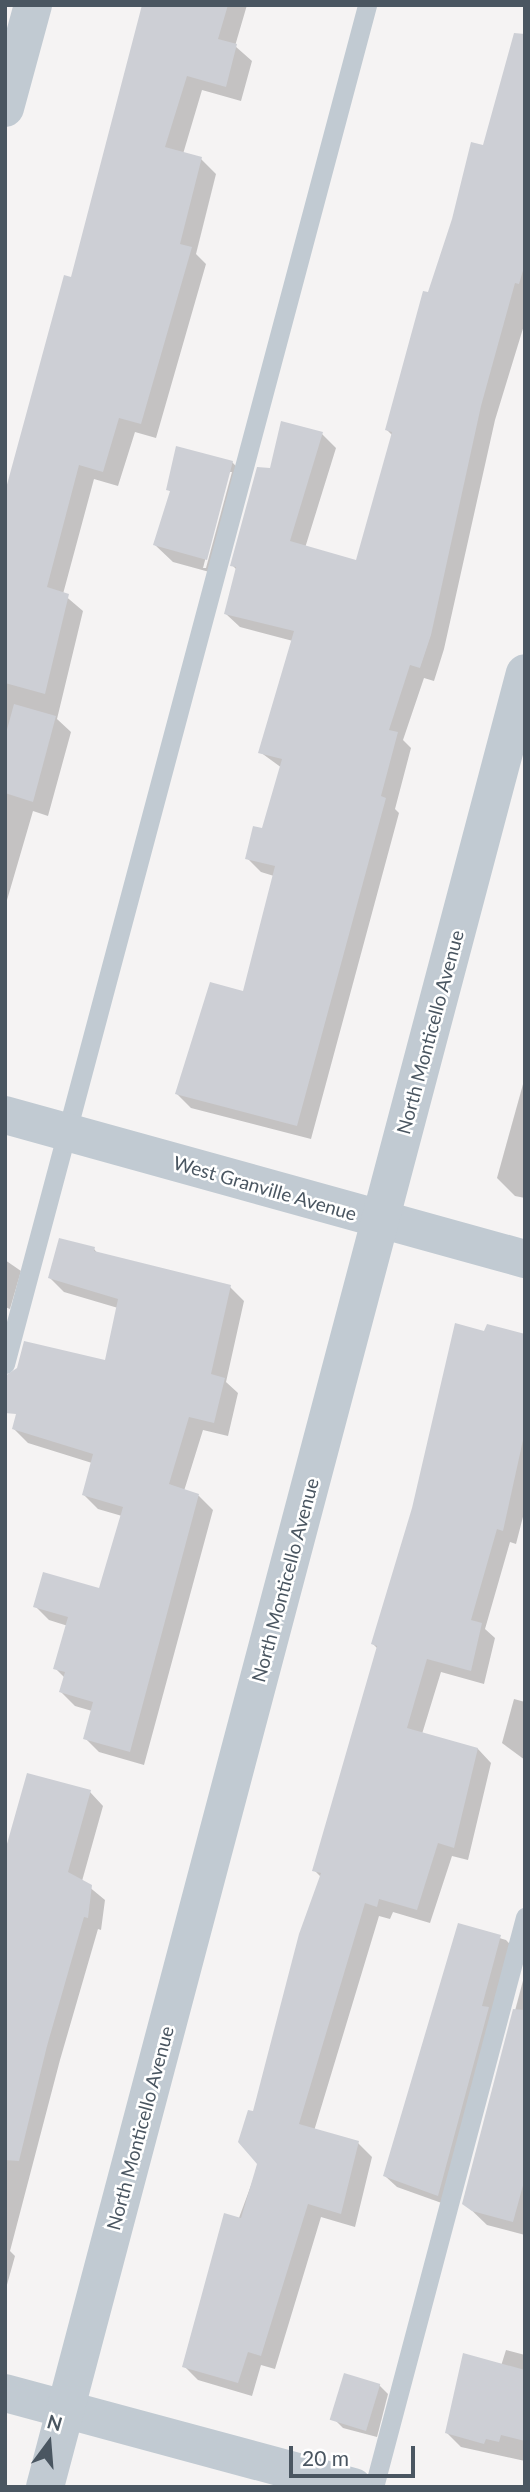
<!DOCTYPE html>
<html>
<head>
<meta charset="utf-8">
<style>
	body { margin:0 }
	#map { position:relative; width:530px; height:2492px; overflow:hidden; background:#f5f3f3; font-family:Lato,sans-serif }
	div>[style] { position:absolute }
	.shadow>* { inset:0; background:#0003 }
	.building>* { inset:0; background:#cdcfd5; transform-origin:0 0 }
	.lane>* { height:19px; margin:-9.5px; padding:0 9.5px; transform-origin:9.5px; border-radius:9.5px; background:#c1cad2 }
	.street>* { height:38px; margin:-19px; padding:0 19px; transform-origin:19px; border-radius:19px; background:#c1cad2 }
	span { translate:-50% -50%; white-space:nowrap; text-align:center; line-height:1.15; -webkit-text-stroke:5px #fff; paint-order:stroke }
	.street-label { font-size:19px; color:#4a5661 }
	.frame { position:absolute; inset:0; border:7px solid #4a5661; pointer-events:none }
	.north { position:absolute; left:14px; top:2408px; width:70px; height:70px; -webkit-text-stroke:5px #fff; paint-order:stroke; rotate:16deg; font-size:19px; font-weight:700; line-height:28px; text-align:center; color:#4a5661 }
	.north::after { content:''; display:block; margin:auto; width:24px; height:32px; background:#4a5661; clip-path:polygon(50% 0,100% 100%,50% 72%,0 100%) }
	.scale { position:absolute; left:289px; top:2446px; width:126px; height:32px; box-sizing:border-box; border:4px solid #4a5661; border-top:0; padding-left:9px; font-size:21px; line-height:24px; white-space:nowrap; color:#4a5661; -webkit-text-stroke:5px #fff; paint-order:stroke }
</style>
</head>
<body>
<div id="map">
	<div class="shadow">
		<i style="clip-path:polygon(144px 5px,247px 5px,235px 46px,252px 61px,241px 101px,202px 90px,183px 154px,201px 159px,216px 174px,196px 254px,206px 264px,156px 438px,135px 432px,118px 486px,94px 479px,63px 594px,83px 611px,57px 719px,71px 732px,48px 816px,33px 811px,5px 907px,5px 500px,72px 279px)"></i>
		<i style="clip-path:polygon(525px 63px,525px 322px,495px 420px,444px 649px,434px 681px,424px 678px,403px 740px,411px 748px,395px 809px,399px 813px,311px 1139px,191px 1108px,177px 1094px,245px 993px,274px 876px,261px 872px,247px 858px,263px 831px,282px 768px,260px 752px,293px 641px,240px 627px,226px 614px,237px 570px,232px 565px,271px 470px,322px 434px,336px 448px,305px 548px,357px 562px,393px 436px,386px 429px,429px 294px,485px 147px)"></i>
		<i style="clip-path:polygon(evenodd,232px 462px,249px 480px,224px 576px,173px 562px,155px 545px,171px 492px,168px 489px,232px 462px,228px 472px,232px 472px,206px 568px,203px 568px,228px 472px)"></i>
		<i style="clip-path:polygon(525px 1077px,525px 1198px,515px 1196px,497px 1178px)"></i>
		<i style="clip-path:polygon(94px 1249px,99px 1255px,230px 1287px,244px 1301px,226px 1382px,238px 1393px,228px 1436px,203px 1430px,184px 1491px,199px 1496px,213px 1510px,144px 1765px,99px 1752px,85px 1738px,92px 1711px,75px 1706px,61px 1692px,65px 1678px,55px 1668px,68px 1626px,49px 1620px,35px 1606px,101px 1590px,122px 1516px,98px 1509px,84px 1495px,92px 1463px,28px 1443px,14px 1429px,107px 1362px,118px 1308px,64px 1292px,50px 1278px)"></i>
		<i style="clip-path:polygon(5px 1260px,21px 1271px,10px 1309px,5px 1307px)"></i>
		<i style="clip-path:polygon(485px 1333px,525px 1335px,525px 1509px,516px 1544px,510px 1542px,485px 1629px,495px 1638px,484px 1684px,441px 1672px,422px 1734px,478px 1749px,491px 1763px,468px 1860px,452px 1856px,430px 1923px,393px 1912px,390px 1919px,379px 1916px,314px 2131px,358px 2143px,372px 2157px,355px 2227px,321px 2217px,275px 2369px,261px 2365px,252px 2396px,198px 2380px,184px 2366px,259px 2164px,254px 2114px,321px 1877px,314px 1870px,378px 1649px,373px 1644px)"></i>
		<i style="clip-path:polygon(514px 1699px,525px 1702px,525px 1760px,502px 1743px)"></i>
		<i style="clip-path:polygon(90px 1792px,103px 1806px,82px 1881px,105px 1900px,101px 1930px,98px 1929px,60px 2060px,10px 2251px,15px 2256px,5px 2292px,5px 1856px)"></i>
		<i style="clip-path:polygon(459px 1926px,506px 1940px,517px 1952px,450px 2206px,397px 2187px,385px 2176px)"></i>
		<i style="clip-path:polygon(525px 1973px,525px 2235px,487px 2225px,464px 2203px)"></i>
		<i style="clip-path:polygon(506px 2350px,525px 2355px,525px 2461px,461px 2447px,447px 2433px,501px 2366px)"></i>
		<i style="clip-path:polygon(379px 2385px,388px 2394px,377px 2437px,343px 2428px,334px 2419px)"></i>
	</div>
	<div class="building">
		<i style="clip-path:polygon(142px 5px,228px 5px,218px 39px,237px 44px,226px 87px,187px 76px,165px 147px,202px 157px,180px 244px,192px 247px,141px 424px,119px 418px,103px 472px,79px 465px,47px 587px,69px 594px,45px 694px,5px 683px,5px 492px,64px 275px,71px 277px)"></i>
		<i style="clip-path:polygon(514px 33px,525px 34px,525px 264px,519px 284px,515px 283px,481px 406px,431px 635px,420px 668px,410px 665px,389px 730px,398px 732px,381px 796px,386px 798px,297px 1126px,175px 1094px,210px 982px,243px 991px,275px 866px,245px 859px,253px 826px,262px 828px,282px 759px,258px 753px,294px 631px,224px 614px,236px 567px,230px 566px,257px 467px,270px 468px,281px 421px,323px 432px,290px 541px,356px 560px,392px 432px,385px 430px,423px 291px,428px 292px,452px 219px,471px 142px,483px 145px)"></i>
		<i style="clip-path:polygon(176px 446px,233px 461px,207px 560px,153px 545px,170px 491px,166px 490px)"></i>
		<i style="clip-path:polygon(14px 704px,56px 716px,33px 802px,5px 793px,5px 737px)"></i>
		<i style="clip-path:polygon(59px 1238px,95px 1247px,94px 1251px,231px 1285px,211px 1374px,225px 1378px,214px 1423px,189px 1417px,169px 1484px,199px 1494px,130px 1752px,83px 1739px,93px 1702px,59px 1692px,65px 1672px,53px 1669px,68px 1617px,33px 1607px,43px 1572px,99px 1588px,123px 1507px,82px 1495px,93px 1454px,12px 1429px,16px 1414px,5px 1413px,5px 1376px,17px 1368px,24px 1341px,105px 1360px,118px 1299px,48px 1278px)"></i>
		<i style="clip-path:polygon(455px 1323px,484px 1331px,487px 1324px,525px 1334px,525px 1431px,503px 1531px,497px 1529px,471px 1620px,482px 1623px,471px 1671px,427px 1659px,407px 1728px,478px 1748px,454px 1848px,438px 1843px,417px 1910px,379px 1899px,377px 1907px,365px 1903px,299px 2124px,359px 2141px,341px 2214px,308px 2204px,261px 2356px,248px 2352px,238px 2383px,182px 2367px,224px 2213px,241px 2218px,257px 2164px,238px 2142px,248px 2110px,253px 2111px,299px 1934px,321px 1873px,312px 1871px,377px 1646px,371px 1644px,412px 1508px)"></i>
		<i style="clip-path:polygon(27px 1773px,91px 1790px,68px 1872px,92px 1885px,88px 1918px,84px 1917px,47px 2046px,19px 2161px,5px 2160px,5px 1851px)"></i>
		<i style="clip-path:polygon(458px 1923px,501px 1935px,482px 2006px,489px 2007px,438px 2196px,383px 2176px)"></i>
		<i style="clip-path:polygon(513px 2009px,525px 2010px,525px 2178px,513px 2222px,472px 2211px,462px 2204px)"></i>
		<i style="clip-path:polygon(463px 2353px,525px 2370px,525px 2441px,501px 2435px,499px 2442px,486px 2439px,484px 2444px,445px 2433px)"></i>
		<i style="left:344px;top:2373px;width:38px;height:49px;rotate:17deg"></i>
	</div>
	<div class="lane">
		<i style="left:5px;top:1364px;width:1406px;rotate:-75.08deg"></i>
		<i style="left:374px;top:2487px;width:590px;rotate:-75.16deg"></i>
	</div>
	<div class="street">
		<i style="left:5px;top:108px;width:107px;rotate:-74.8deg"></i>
		<i style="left:5px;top:1115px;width:540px;rotate:15.48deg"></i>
		<i style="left:5px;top:2393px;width:361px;rotate:15.1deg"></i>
		<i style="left:45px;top:2487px;width:1876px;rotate:-75.18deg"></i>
	</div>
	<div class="street-label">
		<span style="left:430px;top:1032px;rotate:-75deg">North Monticello Avenue</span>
		<span style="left:265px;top:1188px;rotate:16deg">West Granville Avenue</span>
		<span style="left:285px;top:1580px;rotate:-75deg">North Monticello Avenue</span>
		<span style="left:140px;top:2128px;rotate:-75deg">North Monticello Avenue</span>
	</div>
	<div class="frame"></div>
	<div class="north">N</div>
	<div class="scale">20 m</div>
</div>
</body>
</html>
